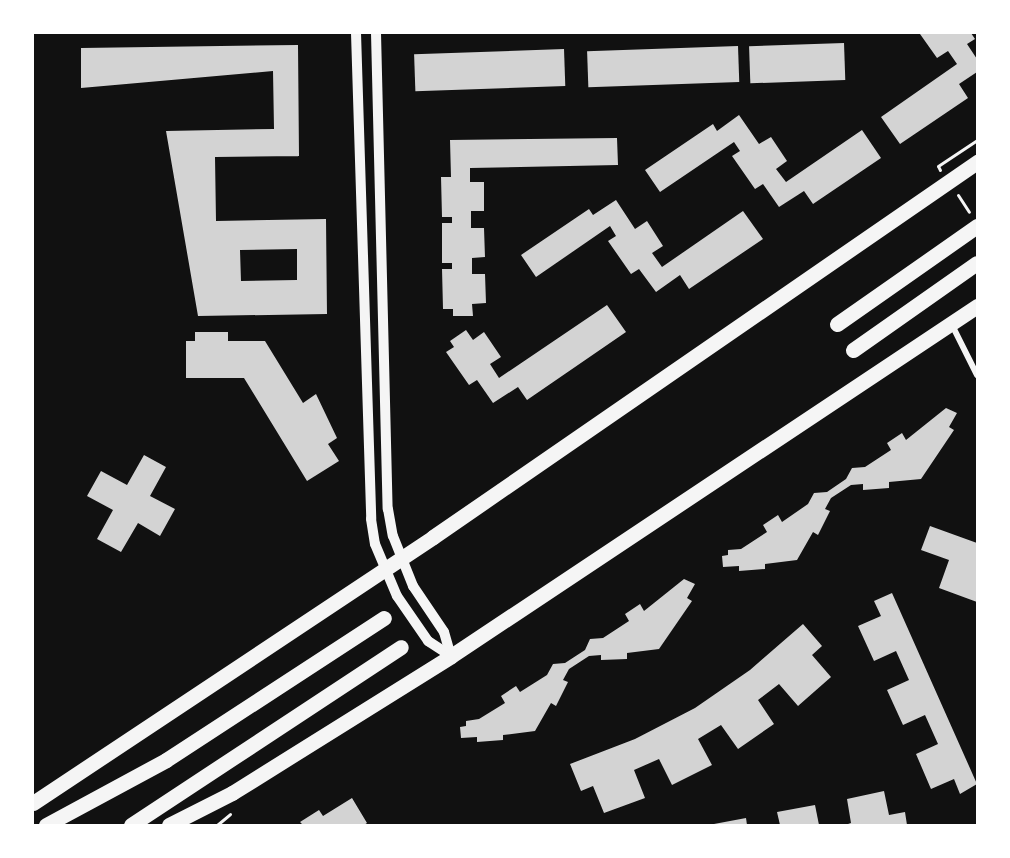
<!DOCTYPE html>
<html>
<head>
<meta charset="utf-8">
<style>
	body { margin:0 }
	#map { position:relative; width:1010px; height:858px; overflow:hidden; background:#111; font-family:Montserrat,sans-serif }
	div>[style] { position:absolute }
	.building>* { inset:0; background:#d3d3d3; transform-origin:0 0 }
	.path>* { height:3px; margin:-1.5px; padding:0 1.5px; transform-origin:1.5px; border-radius:1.5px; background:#f5f5f5 }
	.minor>* { height:6px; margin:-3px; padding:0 3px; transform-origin:3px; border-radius:3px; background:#f5f5f5 }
	.tertiary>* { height:10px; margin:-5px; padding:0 5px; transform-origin:5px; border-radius:5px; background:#f5f5f5 }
	.primary>* { height:15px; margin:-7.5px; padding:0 7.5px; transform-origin:7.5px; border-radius:7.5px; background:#f5f5f5 }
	span { translate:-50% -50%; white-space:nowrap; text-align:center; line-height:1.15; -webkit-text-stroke:4.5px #fff; paint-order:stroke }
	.frame { position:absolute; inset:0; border:34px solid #fff; pointer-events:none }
</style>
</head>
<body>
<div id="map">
	<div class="building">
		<i style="clip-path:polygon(971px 33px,975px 39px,967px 44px,977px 59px,977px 72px,959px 84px,968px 98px,900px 144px,881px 117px,957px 64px,948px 51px,937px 58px,920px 34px)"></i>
		<i style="left:844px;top:43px;width:37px;height:95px;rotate:88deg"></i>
		<i style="clip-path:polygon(evenodd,298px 45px,299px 156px,215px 157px,216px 221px,326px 219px,327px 314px,198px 316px,166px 131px,274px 129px,273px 71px,81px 88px,81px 48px,298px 45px,297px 249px,297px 280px,241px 281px,240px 250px,297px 249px)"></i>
		<i style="left:738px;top:46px;width:36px;height:151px;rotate:88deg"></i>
		<i style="left:564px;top:49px;width:37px;height:150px;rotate:88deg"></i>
		<i style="clip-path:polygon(739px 115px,759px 144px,771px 137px,787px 161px,776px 169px,786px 182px,862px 130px,881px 158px,813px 204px,804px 191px,779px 207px,763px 184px,755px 189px,732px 156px,740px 151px,734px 142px,660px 192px,645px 170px,713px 124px,717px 131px)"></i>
		<i style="clip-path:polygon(617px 138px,618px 165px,470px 168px,470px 182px,484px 182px,484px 211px,471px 211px,471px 228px,484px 228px,485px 257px,472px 258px,472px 274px,485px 274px,486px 303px,472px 304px,473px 316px,453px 316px,453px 309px,443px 309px,442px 269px,452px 269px,452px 263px,442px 263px,442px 223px,452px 223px,452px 217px,442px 217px,441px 177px,451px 177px,450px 140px)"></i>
		<i style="clip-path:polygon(616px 200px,635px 229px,647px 221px,663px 246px,652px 253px,662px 267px,743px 211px,763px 239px,689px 289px,680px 275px,656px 292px,639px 269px,631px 274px,608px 241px,616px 236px,610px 226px,536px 277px,521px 255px,589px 209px,593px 215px)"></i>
		<i style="clip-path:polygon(607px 305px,626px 332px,527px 400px,518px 387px,493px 403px,477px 380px,469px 385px,446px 352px,454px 347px,450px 341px,466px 330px,473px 340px,484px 332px,501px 357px,490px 364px,499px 378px)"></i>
		<i style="clip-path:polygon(195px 332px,228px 332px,228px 341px,265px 341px,303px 403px,316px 394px,337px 438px,328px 444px,339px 461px,307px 481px,244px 378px,186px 378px,186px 341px,195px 341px)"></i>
		<i style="clip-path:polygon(946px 408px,957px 413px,949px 427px,954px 430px,921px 479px,889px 482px,889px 488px,863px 490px,863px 484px,851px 485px,831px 498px,825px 509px,830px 511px,818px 535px,813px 532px,797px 560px,765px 564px,765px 569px,739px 571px,739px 566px,723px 567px,722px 556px,728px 555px,728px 550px,741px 549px,767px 532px,763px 525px,778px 515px,782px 522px,808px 504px,814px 493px,827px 492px,846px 479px,852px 468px,865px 467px,891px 450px,887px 443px,902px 433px,906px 440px)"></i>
		<i style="clip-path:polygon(144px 455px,166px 467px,150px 496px,175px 509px,160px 536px,138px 523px,121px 552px,97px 539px,113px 510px,87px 496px,101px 471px,127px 485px)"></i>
		<i style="clip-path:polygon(930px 526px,977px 543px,977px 602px,939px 588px,949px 560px,921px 550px)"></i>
		<i style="clip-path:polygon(684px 579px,695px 584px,687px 598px,692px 601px,659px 649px,627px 653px,627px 659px,601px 660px,601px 655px,589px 656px,569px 669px,563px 680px,568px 682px,556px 706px,551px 703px,535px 731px,503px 735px,503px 740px,477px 742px,477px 737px,461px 738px,460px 727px,466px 726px,466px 721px,479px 719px,505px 703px,501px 696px,516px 686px,520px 692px,547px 675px,553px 664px,565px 663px,585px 650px,590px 639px,603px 638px,629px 621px,625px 614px,640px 604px,644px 611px)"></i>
		<i style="clip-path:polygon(892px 593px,977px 784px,960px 794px,954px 779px,931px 789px,916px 754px,938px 744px,925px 715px,903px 725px,887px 690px,909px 680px,896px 651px,874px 661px,858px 626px,881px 616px,874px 601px)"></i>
		<i style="clip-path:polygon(803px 624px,822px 646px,812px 655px,831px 677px,798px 706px,779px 684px,758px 700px,774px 724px,738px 749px,721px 725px,698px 739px,712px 765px,672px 785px,659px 759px,634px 770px,645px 798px,604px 813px,593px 786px,581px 791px,570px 764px,635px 739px,695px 708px,750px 670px)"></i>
		<i style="clip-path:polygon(884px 791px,889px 815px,905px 812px,907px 825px,845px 825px,851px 823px,847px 799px)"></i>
		<i style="clip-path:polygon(352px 798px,367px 823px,364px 825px,303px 825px,300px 822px,319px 810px,323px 816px)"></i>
		<i style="clip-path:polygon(815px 805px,819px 825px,780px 825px,777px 812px)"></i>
		<i style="clip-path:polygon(746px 818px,747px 825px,714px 825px,714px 824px)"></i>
	</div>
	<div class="path">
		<i style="left:940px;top:170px;width:4px;rotate:-117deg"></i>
		<i style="left:938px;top:166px;width:47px;rotate:-33.7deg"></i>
		<i style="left:958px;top:195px;width:20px;rotate:57deg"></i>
		<i style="left:217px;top:825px;width:17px;rotate:-40deg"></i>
	</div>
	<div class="minor">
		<i style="left:952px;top:325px;width:56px;rotate:63.4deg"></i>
	</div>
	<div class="tertiary">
		<i style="left:356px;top:33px;width:486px;rotate:88.2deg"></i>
		<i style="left:371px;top:519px;width:25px;rotate:81deg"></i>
		<i style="left:375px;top:544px;width:56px;rotate:67.1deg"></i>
		<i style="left:397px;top:596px;width:55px;rotate:55.4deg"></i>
		<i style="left:428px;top:641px;width:27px;rotate:33deg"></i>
		<i style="left:376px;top:33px;width:476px;rotate:88.6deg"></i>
		<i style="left:388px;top:509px;width:27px;rotate:80deg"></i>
		<i style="left:393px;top:536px;width:54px;rotate:68.2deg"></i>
		<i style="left:413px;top:586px;width:55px;rotate:56deg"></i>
		<i style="left:444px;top:632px;width:25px;rotate:74deg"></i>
	</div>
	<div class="primary">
		<i style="left:837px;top:324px;width:171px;rotate:-35deg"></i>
		<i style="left:853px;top:350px;width:151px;rotate:-35.1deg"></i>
		<i style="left:33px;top:803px;width:480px;rotate:-33.6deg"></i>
		<i style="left:433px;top:537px;width:661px;rotate:-34.58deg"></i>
		<i style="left:46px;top:825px;width:136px;rotate:-28.4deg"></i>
		<i style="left:166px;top:760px;width:260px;rotate:-33.1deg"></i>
		<i style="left:131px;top:825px;width:323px;rotate:-33.4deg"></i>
		<i style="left:169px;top:825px;width:71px;rotate:-26.9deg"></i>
		<i style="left:232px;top:793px;width:258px;rotate:-32deg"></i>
		<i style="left:451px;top:656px;width:632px;rotate:-33.64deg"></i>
	</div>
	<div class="frame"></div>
</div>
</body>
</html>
